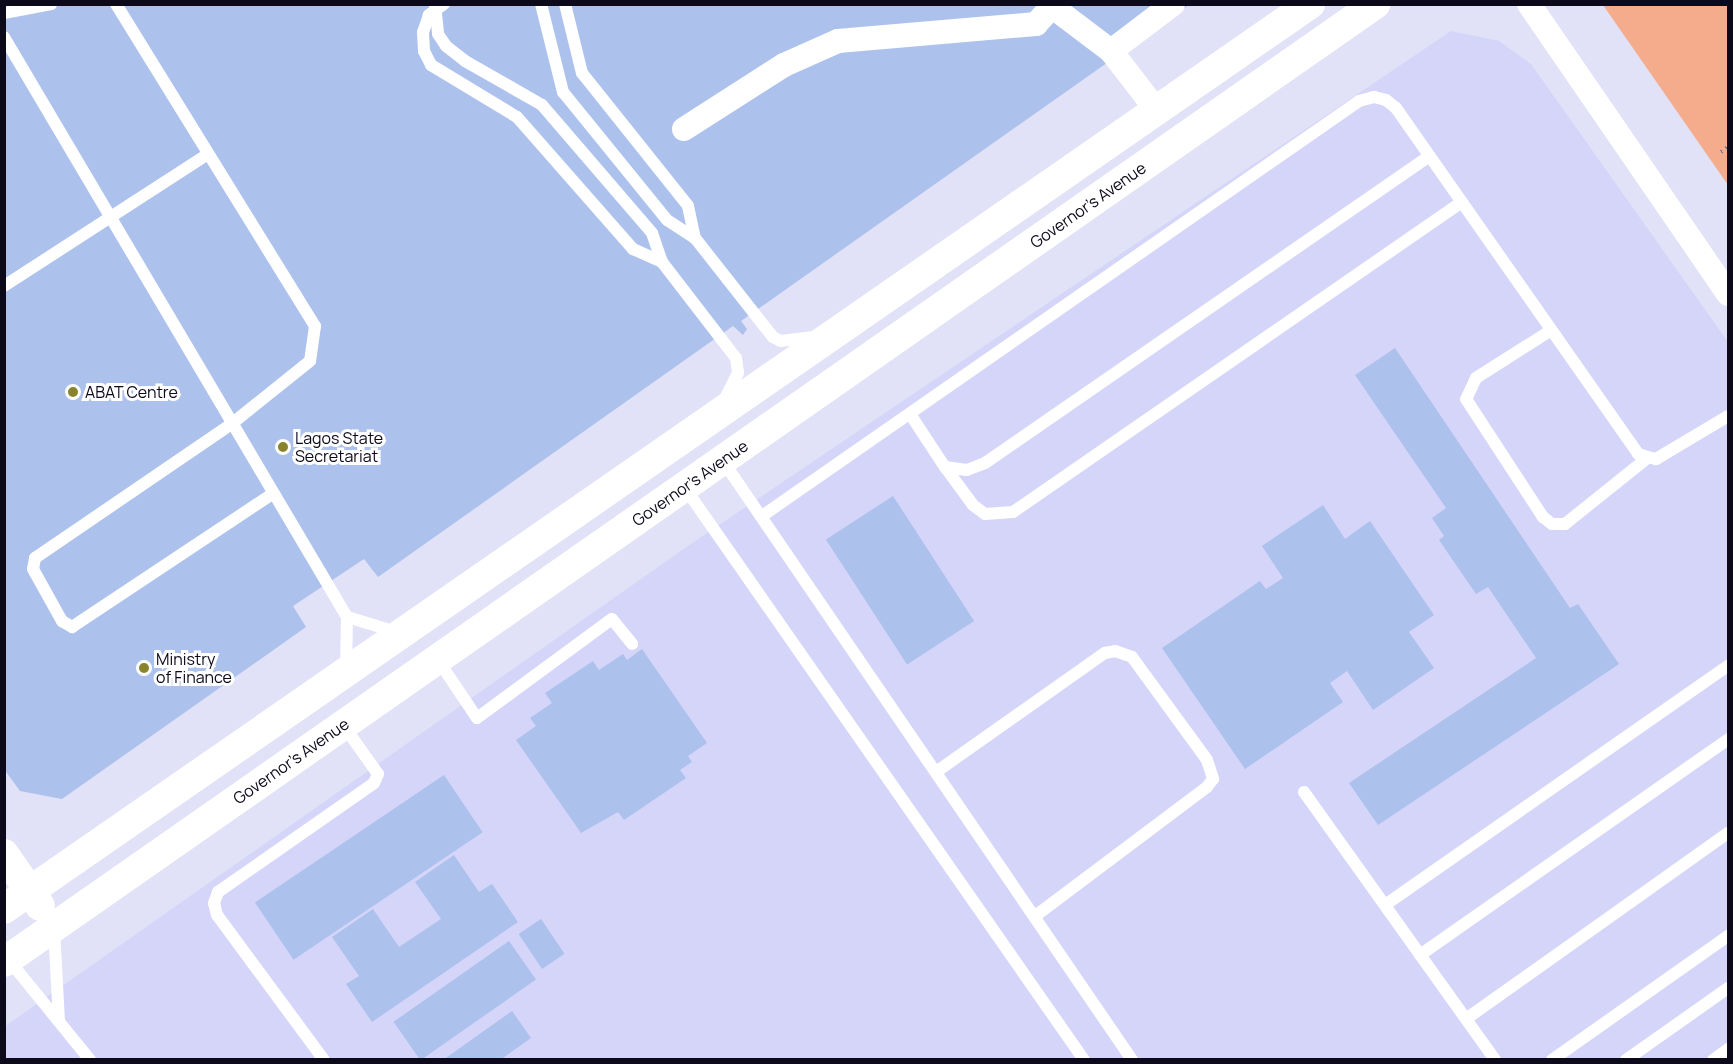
<!DOCTYPE html>
<html>
<head>
<meta charset="utf-8">
<style>
	body { margin:0 }
	#map { position:relative; width:1733px; height:1064px; overflow:hidden; background:#e1e1f7; font-family:Manrope,sans-serif }
	div>[style] { position:absolute }
	.built>* { inset:0; background:#d5d5f9 }
	.green>* { inset:0; background:#f4ac8c }
	.building>* { inset:0; background:#acc1ec; transform-origin:0 0 }
	.path>* { height:4px; margin-top:-2px; transform-origin:0; background:repeating-linear-gradient(90deg,#767589 0 1.5px,transparent 0 6px) }
	.service>* { height:12px; margin:-6px; padding:0 6px; transform-origin:6px; border-radius:6px; background:#fff }
	.minor>* { height:24px; margin:-12px; padding:0 12px; transform-origin:12px; border-radius:12px; background:#fff }
	.tertiary>* { height:30px; margin:-15px; padding:0 15px; transform-origin:15px; border-radius:15px; background:#fff }
	.dots>* { width:16px; height:16px; translate:-50% -50%; box-sizing:border-box; border:3px solid #fff; border-radius:50% }
	span { translate:-50% -50%; white-space:nowrap; text-align:center; line-height:1.15; -webkit-text-stroke:6px #fff; paint-order:stroke }
	.street-label { font-size:16px; color:#0b091a }
	.poi-label { font-size:16px; color:#0b091a }
	.left { translate:0 -50%; text-align:left }
	.frame { position:absolute; inset:0; border:6px solid #0b091a; pointer-events:none }
</style>
</head>
<body>
<div id="map">
	<div class="built">
		<i style="clip-path:polygon(1451px 31px,1499px 41px,1531px 64px,1728px 342px,1728px 1059px,5px 1060px,4px 1027px,685px 548px)"></i>
	</div>
	<div class="green">
		<i style="clip-path:polygon(1603px 5px,1728px 5px,1728px 185px)"></i>
	</div>
	<div class="building">
		<i style="clip-path:polygon(4px 5px,1189px 5px,741px 321px,747px 329px,743px 335px,733px 326px,378px 577px,364px 559px,293px 606px,306px 627px,62px 799px,20px 791px,4px 769px)"></i>
		<i style="clip-path:polygon(1395px 348px,1570px 608px,1578px 604px,1619px 664px,1378px 825px,1349px 783px,1536px 658px,1488px 587px,1476px 594px,1439px 540px,1444px 536px,1432px 518px,1446px 508px,1355px 375px)"></i>
		<i style="left:893px;top:496px;width:149px;height:80px;rotate:57deg"></i>
		<i style="clip-path:polygon(1323px 505px,1345px 539px,1370px 521px,1434px 615px,1409px 632px,1434px 668px,1373px 710px,1347px 671px,1330px 683px,1343px 702px,1245px 769px,1162px 648px,1260px 581px,1266px 589px,1283px 578px,1262px 546px)"></i>
		<i style="clip-path:polygon(642px 649px,707px 743px,688px 756px,692px 762px,680px 770px,686px 778px,624px 820px,618px 812px,581px 833px,516px 740px,536px 726px,530px 718px,552px 703px,545px 693px,593px 661px,599px 670px,623px 654px,627px 660px)"></i>
		<i style="left:444px;top:775px;width:69px;height:228px;rotate:56deg"></i>
		<i style="clip-path:polygon(454px 855px,479px 892px,492px 884px,518px 922px,372px 1022px,346px 984px,359px 976px,332px 937px,373px 909px,399px 947px,441px 919px,415px 882px)"></i>
		<i style="left:541px;top:919px;width:42px;height:27px;rotate:56deg"></i>
		<i style="left:509px;top:941px;width:47px;height:141px;rotate:55deg"></i>
		<i style="clip-path:polygon(512px 1011px,531px 1038px,500px 1060px,443px 1060px)"></i>
	</div>
	<div class="path">
		<i style="left:1721px;top:152px;width:9px;rotate:-36deg"></i>
	</div>
	<div class="service">
		<i style="left:116px;top:4px;width:379px;rotate:58.3deg"></i>
		<i style="left:315px;top:326px;width:35px;rotate:98deg"></i>
		<i style="left:310px;top:361px;width:102px;rotate:141.3deg"></i>
		<i style="left:230px;top:425px;width:236px;rotate:145.7deg"></i>
		<i style="left:35px;top:558px;width:11px;rotate:100deg"></i>
		<i style="left:33px;top:569px;width:60px;rotate:60.9deg"></i>
		<i style="left:62px;top:621px;width:12px;rotate:31deg"></i>
		<i style="left:72px;top:627px;width:240px;rotate:-33.6deg"></i>
		<i style="left:435px;top:4px;width:30px;rotate:84deg"></i>
		<i style="left:438px;top:34px;width:14px;rotate:56deg"></i>
		<i style="left:446px;top:46px;width:24px;rotate:38deg"></i>
		<i style="left:465px;top:61px;width:89px;rotate:29.7deg"></i>
		<i style="left:542px;top:105px;width:169px;rotate:49.3deg"></i>
		<i style="left:652px;top:233px;width:31px;rotate:71deg"></i>
		<i style="left:662px;top:262px;width:121px;rotate:52.4deg"></i>
		<i style="left:736px;top:358px;width:15px;rotate:82deg"></i>
		<i style="left:738px;top:373px;width:30px;rotate:117deg"></i>
		<i style="left:444px;top:4px;width:19px;rotate:144deg"></i>
		<i style="left:429px;top:15px;width:18px;rotate:109deg"></i>
		<i style="left:423px;top:32px;width:19px;rotate:87deg"></i>
		<i style="left:424px;top:51px;width:16px;rotate:63deg"></i>
		<i style="left:431px;top:65px;width:100px;rotate:31.2deg"></i>
		<i style="left:517px;top:117px;width:176px;rotate:48.7deg"></i>
		<i style="left:633px;top:249px;width:32px;rotate:24deg"></i>
		<i style="left:541px;top:4px;width:91px;rotate:76deg"></i>
		<i style="left:563px;top:92px;width:165px;rotate:50.9deg"></i>
		<i style="left:667px;top:220px;width:33px;rotate:33deg"></i>
		<i style="left:695px;top:238px;width:126px;rotate:51.8deg"></i>
		<i style="left:773px;top:337px;width:9px;rotate:27deg"></i>
		<i style="left:781px;top:341px;width:31px;rotate:-7deg"></i>
		<i style="left:565px;top:4px;width:71px;rotate:76.2deg"></i>
		<i style="left:582px;top:73px;width:170px;rotate:51.4deg"></i>
		<i style="left:688px;top:206px;width:33px;rotate:78deg"></i>
		<i style="left:4px;top:13px;width:48px;rotate:-10.8deg"></i>
		<i style="left:4px;top:37px;width:674px;rotate:59.4deg"></i>
		<i style="left:347px;top:617px;width:53px;rotate:91.1deg"></i>
		<i style="left:4px;top:286px;width:243px;rotate:-32.9deg"></i>
		<i style="left:1550px;top:331px;width:88px;rotate:147.6deg"></i>
		<i style="left:1476px;top:378px;width:23px;rotate:115deg"></i>
		<i style="left:1466px;top:399px;width:141px;rotate:56.9deg"></i>
		<i style="left:1543px;top:517px;width:11px;rotate:38deg"></i>
		<i style="left:1552px;top:524px;width:13px"></i>
		<i style="left:1565px;top:524px;width:104px;rotate:-38.7deg"></i>
		<i style="left:910px;top:414px;width:64px;rotate:56.6deg"></i>
		<i style="left:945px;top:467px;width:22px;rotate:8deg"></i>
		<i style="left:967px;top:470px;width:19px;rotate:-21deg"></i>
		<i style="left:985px;top:463px;width:538px;rotate:-34.63deg"></i>
		<i style="left:723px;top:461px;width:725px;rotate:55.67deg"></i>
		<i style="left:945px;top:467px;width:47px;rotate:53.6deg"></i>
		<i style="left:973px;top:505px;width:15px;rotate:37deg"></i>
		<i style="left:985px;top:514px;width:28px;rotate:-4deg"></i>
		<i style="left:1013px;top:512px;width:542px;rotate:-34.63deg"></i>
		<i style="left:685px;top:488px;width:697px;rotate:55.1deg"></i>
		<i style="left:762px;top:516px;width:727px;rotate:-34.8deg"></i>
		<i style="left:1359px;top:101px;width:16px;rotate:-15deg"></i>
		<i style="left:1374px;top:97px;width:12px;rotate:14deg"></i>
		<i style="left:1386px;top:100px;width:13px;rotate:39deg"></i>
		<i style="left:1396px;top:108px;width:422px;rotate:55deg"></i>
		<i style="left:1638px;top:454px;width:19px;rotate:16deg"></i>
		<i style="left:1656px;top:459px;width:84px;rotate:-30.8deg"></i>
		<i style="left:347px;top:617px;width:52px;rotate:16.7deg"></i>
		<i style="left:438px;top:660px;width:70px;rotate:56.1deg"></i>
		<i style="left:477px;top:718px;width:167px;rotate:-36.3deg"></i>
		<i style="left:612px;top:619px;width:32px;rotate:51deg"></i>
		<i style="left:936px;top:772px;width:207px;rotate:-35.2deg"></i>
		<i style="left:1105px;top:653px;width:10px;rotate:-11deg"></i>
		<i style="left:1115px;top:651px;width:18px;rotate:19deg"></i>
		<i style="left:1132px;top:657px;width:127px;rotate:53.9deg"></i>
		<i style="left:1207px;top:760px;width:20px;rotate:72deg"></i>
		<i style="left:1213px;top:779px;width:10px;rotate:127deg"></i>
		<i style="left:1207px;top:787px;width:215px;rotate:143.1deg"></i>
		<i style="left:1304px;top:792px;width:329px;rotate:54.5deg"></i>
		<i style="left:1385px;top:905px;width:418px;rotate:-34.9deg"></i>
		<i style="left:54px;top:929px;width:91px;rotate:86.9deg"></i>
		<i style="left:1420px;top:955px;width:376px;rotate:-35deg"></i>
		<i style="left:8px;top:959px;width:130px;rotate:50.9deg"></i>
		<i style="left:1466px;top:1019px;width:321px;rotate:-35.4deg"></i>
		<i style="left:324px;top:1060px;width:180px;rotate:-126.4deg"></i>
		<i style="left:217px;top:915px;width:12px;rotate:-104deg"></i>
		<i style="left:214px;top:903px;width:12px;rotate:-70deg"></i>
		<i style="left:218px;top:892px;width:190px;rotate:-34.9deg"></i>
		<i style="left:374px;top:783px;width:10px;rotate:-66deg"></i>
		<i style="left:378px;top:774px;width:59px;rotate:-125.3deg"></i>
		<i style="left:1552px;top:1060px;width:215px;rotate:-35.2deg"></i>
		<i style="left:1626px;top:1060px;width:125px;rotate:-35.2deg"></i>
		<i style="left:1713px;top:1060px;width:19px;rotate:-36deg"></i>
	</div>
	<div class="minor">
		<i style="left:1529px;top:4px;width:352px;rotate:55.5deg"></i>
		<i style="left:1054px;top:8px;width:71px;rotate:37deg"></i>
		<i style="left:1111px;top:51px;width:78px;rotate:-37.2deg"></i>
		<i style="left:1111px;top:51px;width:77px;rotate:52.4deg"></i>
		<i style="left:684px;top:129px;width:119px;rotate:-32.6deg"></i>
		<i style="left:784px;top:65px;width:59px;rotate:-24deg"></i>
		<i style="left:838px;top:41px;width:199px;rotate:-4.9deg"></i>
		<i style="left:1036px;top:24px;width:27px;rotate:-48deg"></i>
	</div>
	<div class="tertiary">
		<i style="left:4px;top:854px;width:63px;rotate:55.3deg"></i>
		<i style="left:4px;top:909px;width:1589px;rotate:-34.72deg"></i>
		<i style="left:4px;top:962px;width:1673px;rotate:-34.94deg"></i>
	</div>
	<div class="dots">
		<i style="left:73px;top:392px;background:#89832b"></i>
		<i style="left:283px;top:447px;background:#89832b"></i>
		<i style="left:144px;top:668px;background:#89832b"></i>
	</div>
	<div class="street-label">
		<span style="left:1088px;top:205px;rotate:-35deg">Governor's Avenue</span>
		<span style="left:690px;top:483px;rotate:-35deg">Governor's Avenue</span>
		<span style="left:291px;top:761px;rotate:-35deg">Governor's Avenue</span>
	</div>
	<div class="poi-label">
		<span class="left" style="left:85px;top:392px">ABAT Centre</span>
		<span class="left" style="left:295px;top:447px">Lagos State<br>Secretariat</span>
		<span class="left" style="left:156px;top:668px">Ministry<br>of Finance</span>
	</div>
	<div class="frame"></div>
</div>
</body>
</html>
